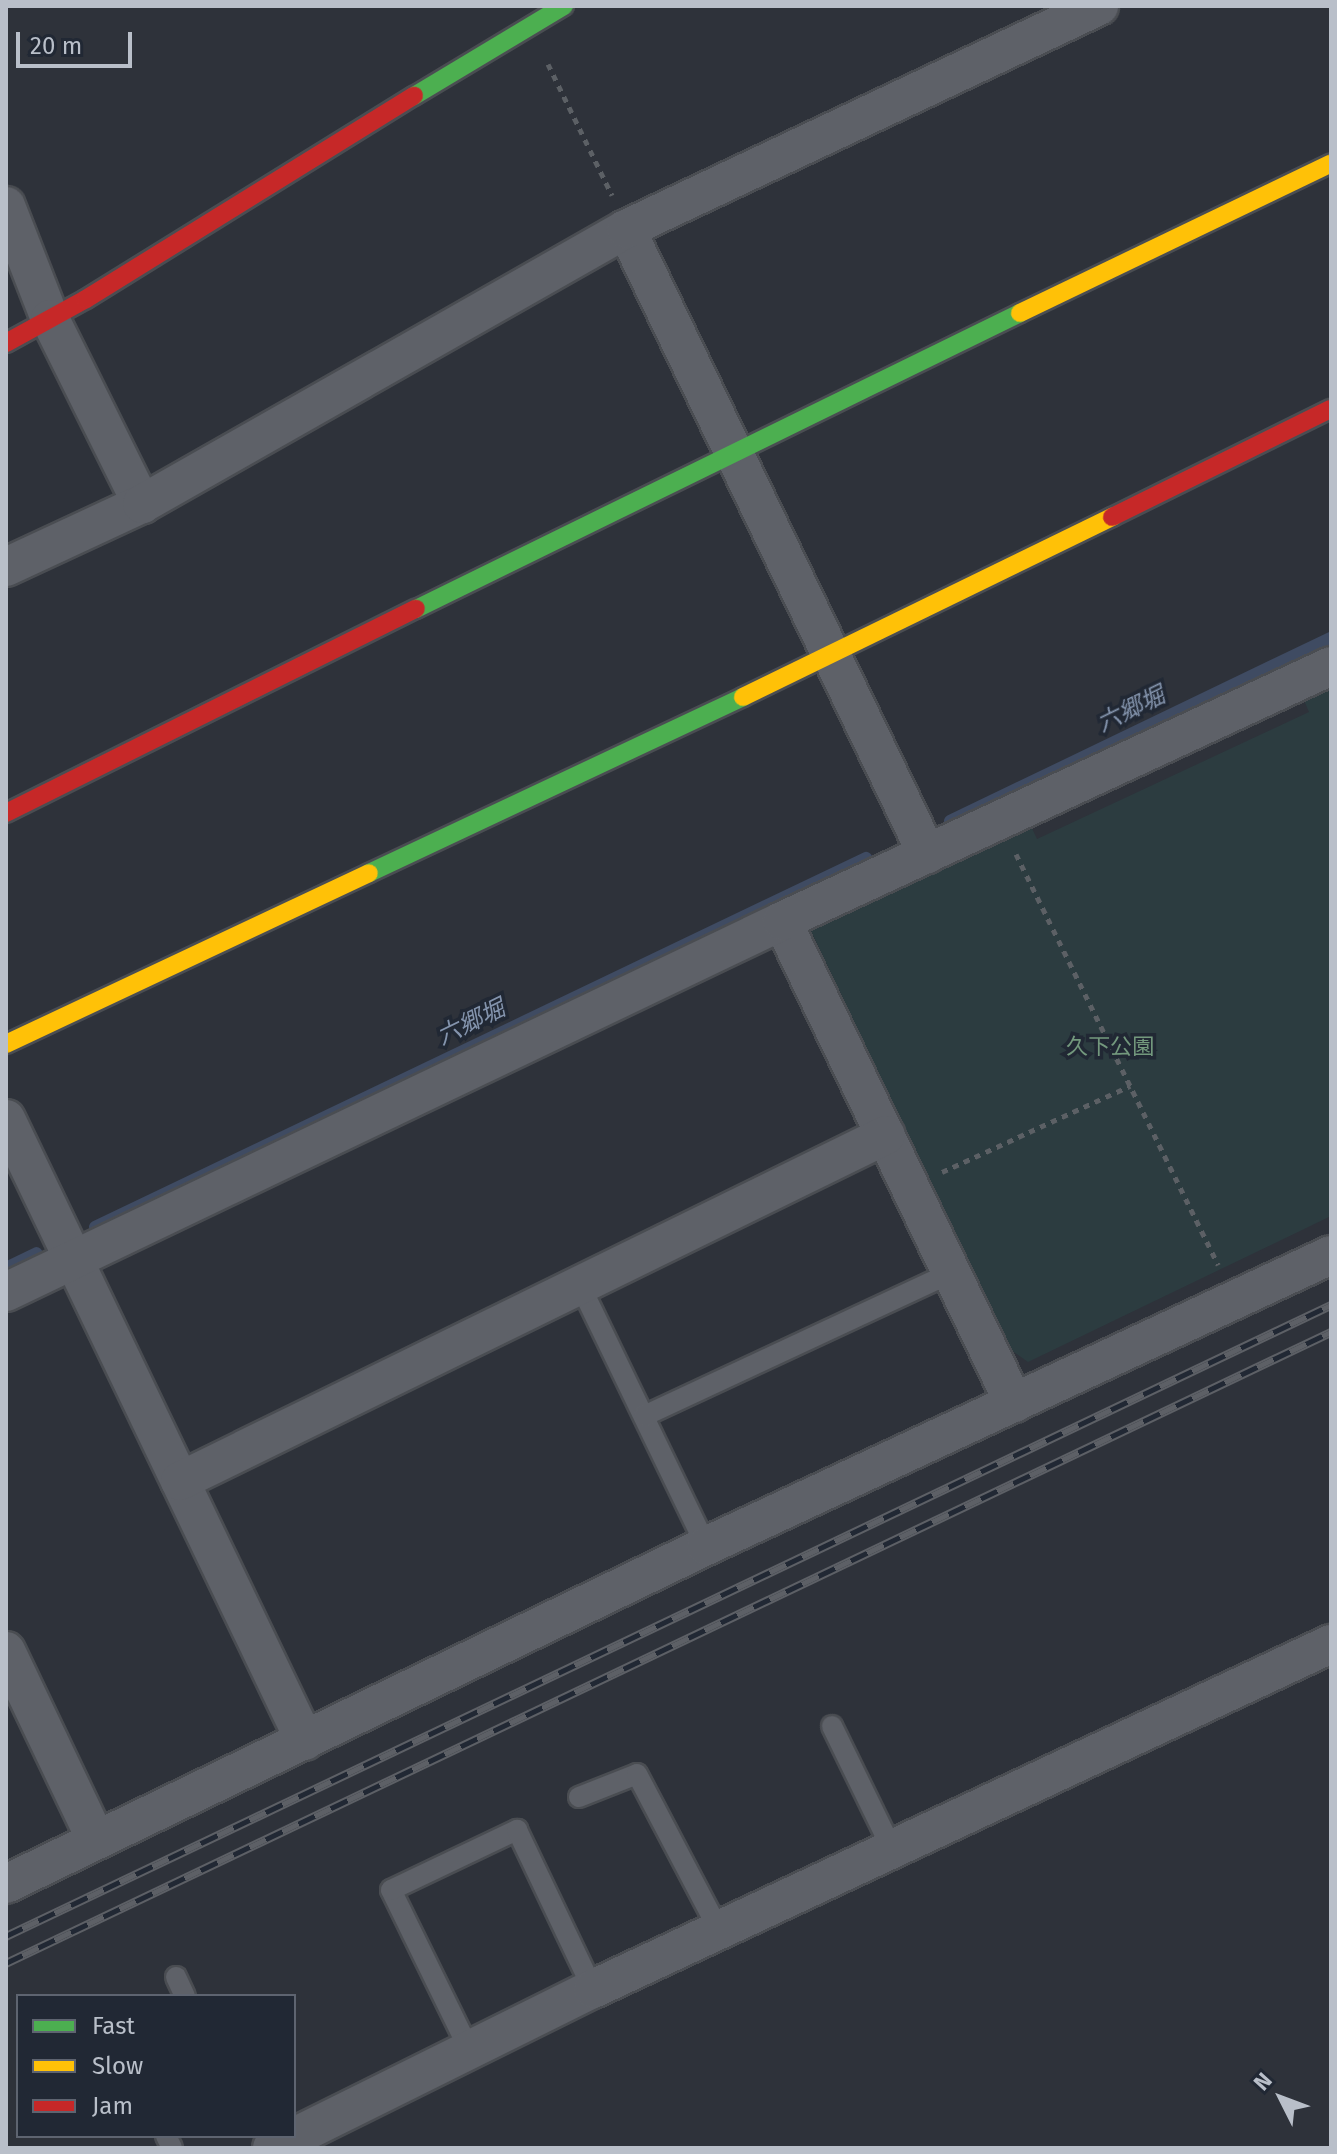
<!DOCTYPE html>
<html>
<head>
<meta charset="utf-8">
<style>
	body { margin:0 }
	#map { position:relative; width:1337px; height:2154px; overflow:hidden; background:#2e323a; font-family:"Fira Sans","Noto Sans JP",sans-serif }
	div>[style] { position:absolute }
	.green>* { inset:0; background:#2c3c40 }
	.stream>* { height:12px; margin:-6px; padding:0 6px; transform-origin:6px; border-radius:6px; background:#3f4b62 }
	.path>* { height:5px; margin-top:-2.5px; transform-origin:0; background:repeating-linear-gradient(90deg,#5c6065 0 6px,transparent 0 12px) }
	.roads { filter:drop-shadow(2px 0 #4a4d52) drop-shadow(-2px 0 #4a4d52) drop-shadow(0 2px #4a4d52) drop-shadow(0 -2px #4a4d52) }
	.lane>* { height:20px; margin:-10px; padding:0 10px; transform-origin:10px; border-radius:10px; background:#5e6168 }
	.street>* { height:38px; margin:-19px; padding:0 19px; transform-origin:19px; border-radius:19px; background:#5e6168 }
	.fast>* { height:18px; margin:-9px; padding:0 9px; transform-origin:9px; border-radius:9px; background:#4caf50 }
	.slow>* { height:18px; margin:-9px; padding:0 9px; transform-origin:9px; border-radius:9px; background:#ffc107 }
	.jam>* { height:18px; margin:-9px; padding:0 9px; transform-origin:9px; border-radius:9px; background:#c62828 }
	.rail>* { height:9px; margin-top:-4.5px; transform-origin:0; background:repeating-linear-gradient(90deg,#212834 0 18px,#5d6066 0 36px); box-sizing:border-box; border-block:2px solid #5d6066 }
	span { translate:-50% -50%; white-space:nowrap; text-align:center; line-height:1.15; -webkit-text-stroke:7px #212834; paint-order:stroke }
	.park-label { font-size:22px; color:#73987d }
	.water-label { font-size:24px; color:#8494ad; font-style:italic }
	.frame { position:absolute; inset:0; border:8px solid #b9bfc9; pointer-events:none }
	.legend { position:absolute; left:16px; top:1994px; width:280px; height:144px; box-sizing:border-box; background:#212834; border:2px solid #5e6470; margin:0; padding:10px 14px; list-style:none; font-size:24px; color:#b9bfc9 }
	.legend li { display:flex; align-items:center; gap:16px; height:40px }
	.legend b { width:40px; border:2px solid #5e6470 }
	.north { position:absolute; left:1241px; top:2058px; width:80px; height:80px; -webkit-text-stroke:6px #212834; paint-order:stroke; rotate:312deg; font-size:22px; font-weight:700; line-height:32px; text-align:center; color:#b9bfc9 }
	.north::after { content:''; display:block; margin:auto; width:28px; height:36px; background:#b9bfc9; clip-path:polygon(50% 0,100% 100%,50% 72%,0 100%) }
	.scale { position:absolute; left:16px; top:32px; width:116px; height:36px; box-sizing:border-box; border:4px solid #b9bfc9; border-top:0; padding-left:10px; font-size:24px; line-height:28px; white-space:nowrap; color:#b9bfc9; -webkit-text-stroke:6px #212834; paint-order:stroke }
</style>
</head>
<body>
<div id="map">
	<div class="green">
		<i style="clip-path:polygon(1331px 684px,1331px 1216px,1028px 1362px,1011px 1350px,810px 929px,1030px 824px,1037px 839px,1309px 712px,1303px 698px)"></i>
	</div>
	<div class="stream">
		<i style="left:950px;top:821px;width:423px;rotate:-25.7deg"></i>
		<i style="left:95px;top:1227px;width:855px;rotate:-25.58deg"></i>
		<i style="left:6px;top:1268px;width:34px;rotate:-26deg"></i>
	</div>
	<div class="path">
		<i style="left:548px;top:64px;width:146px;rotate:64deg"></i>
		<i style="left:1016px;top:854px;width:458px;rotate:63.8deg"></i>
		<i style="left:942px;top:1172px;width:207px;rotate:-24.6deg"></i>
	</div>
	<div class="roads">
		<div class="lane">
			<i style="left:580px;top:1285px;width:290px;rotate:64.2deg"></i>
			<i style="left:644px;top:1416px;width:341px;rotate:-25deg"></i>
			<i style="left:832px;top:1726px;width:137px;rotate:64deg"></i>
			<i style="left:579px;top:1797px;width:62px;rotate:-21.6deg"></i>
			<i style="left:637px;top:1774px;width:176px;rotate:62.3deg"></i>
			<i style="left:176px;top:1977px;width:21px;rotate:65deg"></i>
			<i style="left:469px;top:2049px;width:177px;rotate:-116.1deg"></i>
			<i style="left:391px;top:1890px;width:140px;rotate:-25.5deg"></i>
			<i style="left:517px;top:1830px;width:176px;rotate:64.5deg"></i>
			<i style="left:166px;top:2136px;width:13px;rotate:63deg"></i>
		</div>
		<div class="street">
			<i style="left:6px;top:206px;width:121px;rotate:68.7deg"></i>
			<i style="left:50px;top:319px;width:207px;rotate:63.6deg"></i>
			<i style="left:626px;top:229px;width:694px;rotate:64.28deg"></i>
			<i style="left:6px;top:567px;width:150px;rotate:-24.9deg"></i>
			<i style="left:142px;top:504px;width:557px;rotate:-29.6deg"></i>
			<i style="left:626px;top:229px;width:523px;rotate:-25.24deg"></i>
			<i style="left:782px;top:921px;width:535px;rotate:64.3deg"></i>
			<i style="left:6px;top:1119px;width:690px;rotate:64.33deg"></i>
			<i style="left:6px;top:1292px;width:860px;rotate:-25.55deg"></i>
			<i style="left:782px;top:921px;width:605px;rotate:-24.91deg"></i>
			<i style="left:180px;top:1481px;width:786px;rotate:-26.11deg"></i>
			<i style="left:6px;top:1651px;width:209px;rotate:64.5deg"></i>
			<i style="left:6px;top:1884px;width:777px;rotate:-25.77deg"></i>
			<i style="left:706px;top:1546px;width:689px;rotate:-24.97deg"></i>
			<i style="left:272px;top:2148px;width:358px;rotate:-26.4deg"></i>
			<i style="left:593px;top:1989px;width:815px;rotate:-25.06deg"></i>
		</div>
		<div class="fast">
			<i style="left:414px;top:96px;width:175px;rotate:-31deg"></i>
			<i style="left:416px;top:609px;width:673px;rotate:-26.11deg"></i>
			<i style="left:369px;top:873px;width:413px;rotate:-25.2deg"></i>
		</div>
		<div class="slow">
			<i style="left:1020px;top:313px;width:345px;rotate:-25.7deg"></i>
			<i style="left:743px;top:697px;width:411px;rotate:-26deg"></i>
			<i style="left:6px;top:1044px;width:401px;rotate:-25.2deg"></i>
		</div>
		<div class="jam">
			<i style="left:6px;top:343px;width:91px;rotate:-28.8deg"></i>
			<i style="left:86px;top:299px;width:386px;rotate:-31.8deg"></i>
			<i style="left:1112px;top:517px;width:244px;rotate:-26.3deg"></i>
			<i style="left:6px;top:813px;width:458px;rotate:-26.5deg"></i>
		</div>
	</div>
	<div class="rail">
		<i style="left:6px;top:1936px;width:1468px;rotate:-25.47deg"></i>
		<i style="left:6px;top:1963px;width:1468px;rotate:-25.47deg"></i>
	</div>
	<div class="park-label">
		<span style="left:1110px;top:1047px">久下公園</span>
	</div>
	<div class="water-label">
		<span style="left:1131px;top:710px;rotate:-26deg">六郷堀</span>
		<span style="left:471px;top:1023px;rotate:-26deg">六郷堀</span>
	</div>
	<div class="frame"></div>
	<ul class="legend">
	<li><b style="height:10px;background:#4caf50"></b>Fast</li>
	<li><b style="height:10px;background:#ffc107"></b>Slow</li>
	<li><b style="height:10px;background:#c62828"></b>Jam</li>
	</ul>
	<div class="north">N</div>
	<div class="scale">20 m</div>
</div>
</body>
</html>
